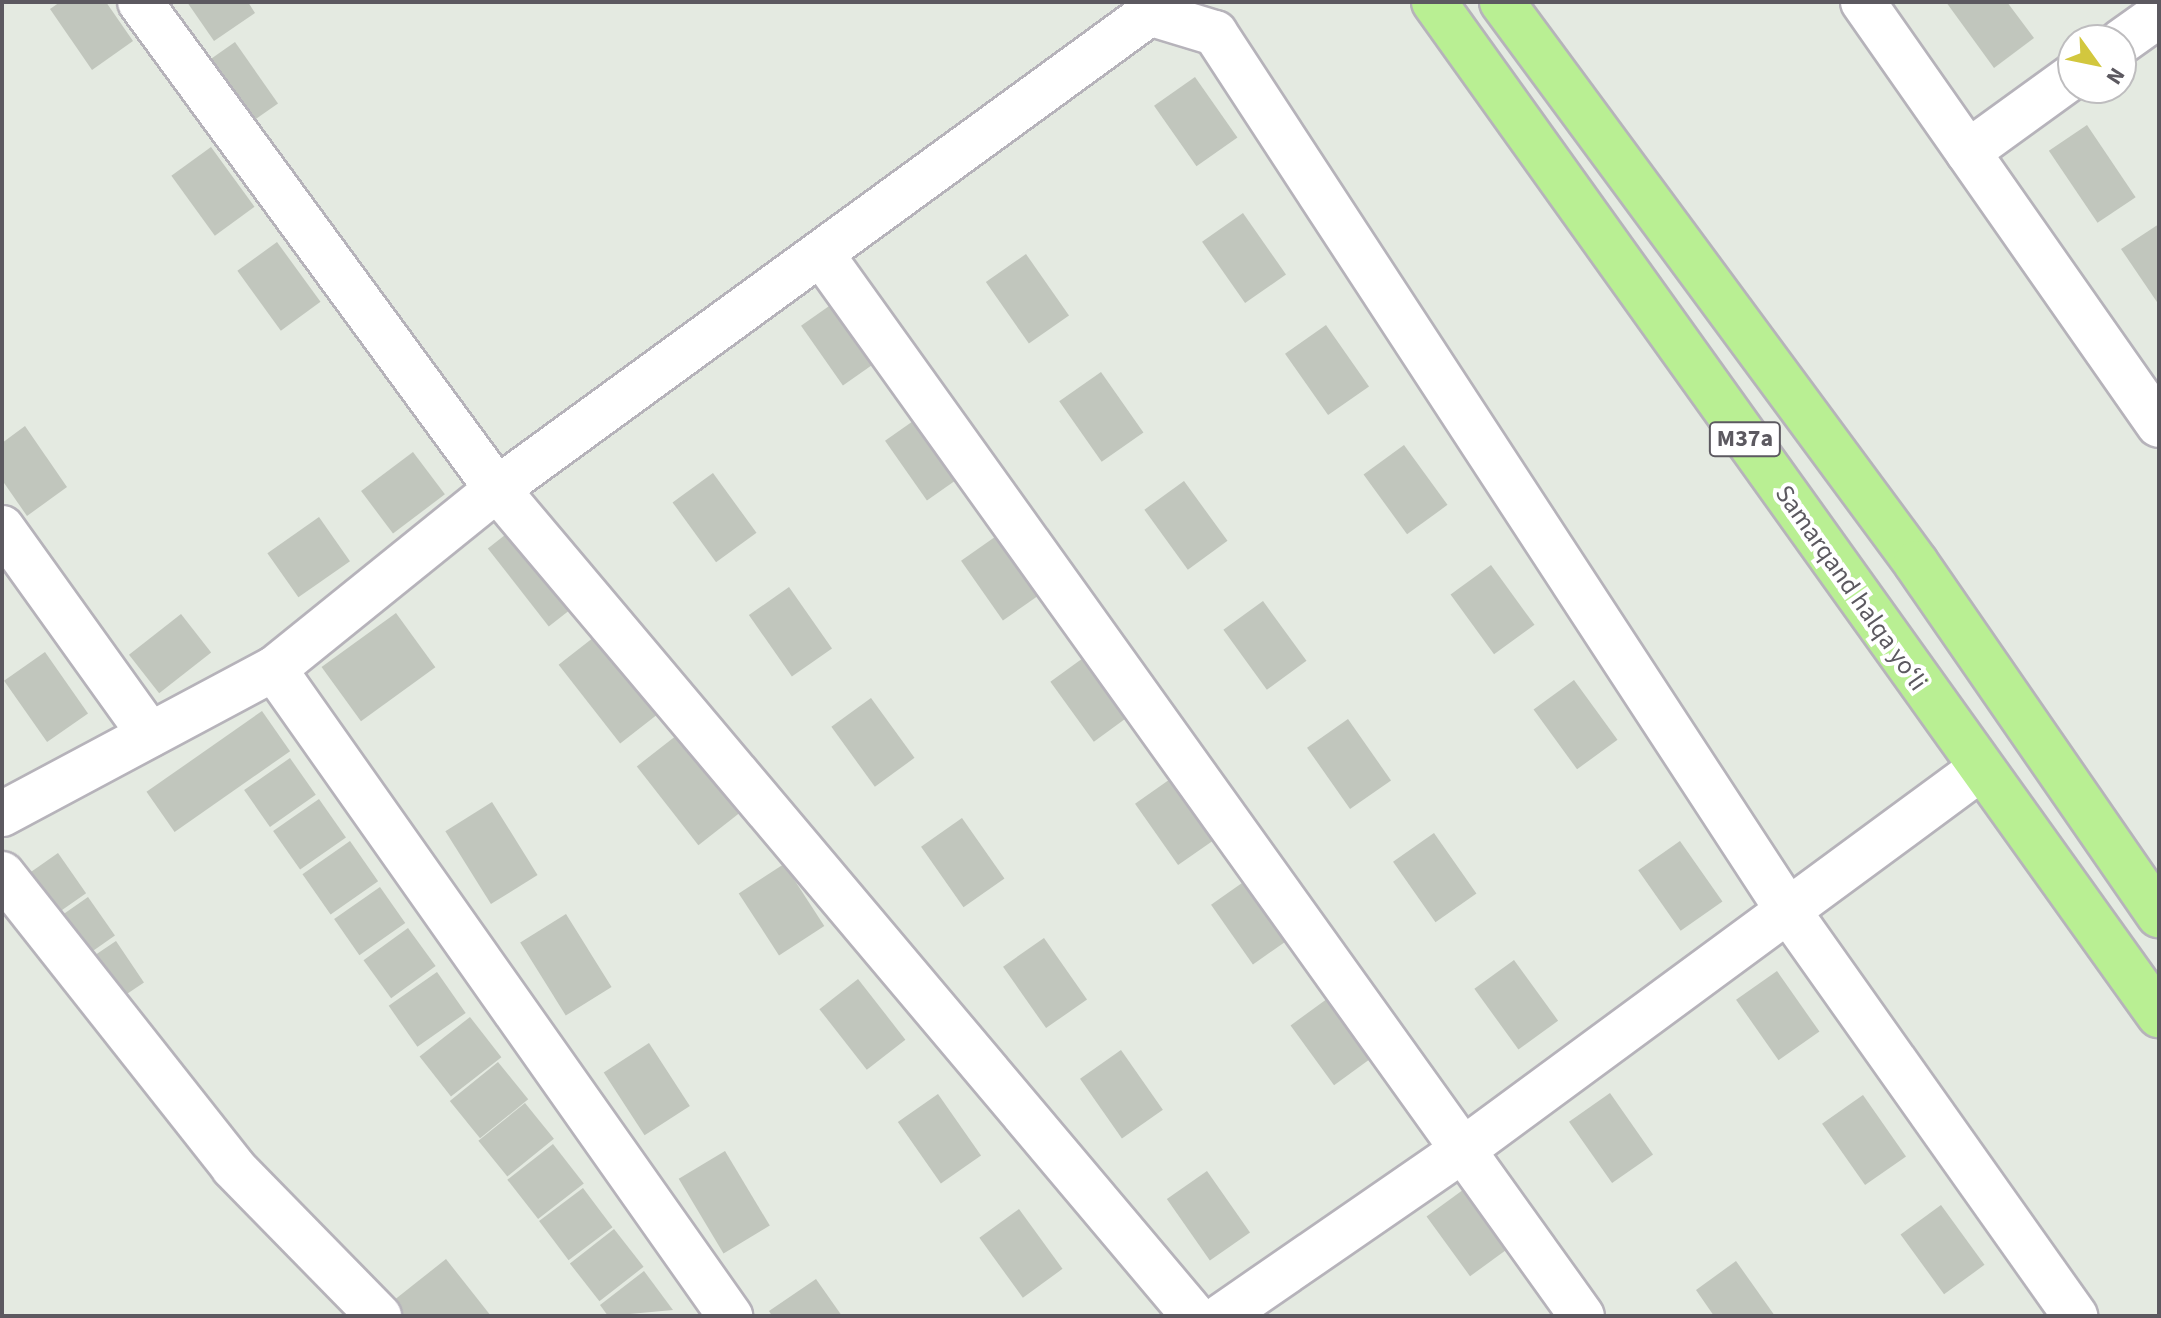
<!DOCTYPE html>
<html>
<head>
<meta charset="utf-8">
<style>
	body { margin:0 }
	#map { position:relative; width:2161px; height:1318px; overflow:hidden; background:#e4eae1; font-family:"Source Sans 3",sans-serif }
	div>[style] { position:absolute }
	.building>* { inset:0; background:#c1c6bd; transform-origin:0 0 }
	.roads { filter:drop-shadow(2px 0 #b6b3ba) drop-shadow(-2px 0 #b6b3ba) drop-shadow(0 2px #b6b3ba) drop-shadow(0 -2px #b6b3ba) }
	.minor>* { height:44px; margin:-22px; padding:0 22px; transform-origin:22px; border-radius:22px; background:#fff }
	.highway>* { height:44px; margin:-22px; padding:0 22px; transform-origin:22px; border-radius:22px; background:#b9ef93 }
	span { translate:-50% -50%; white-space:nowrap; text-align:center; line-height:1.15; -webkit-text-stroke:8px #fff; paint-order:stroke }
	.shield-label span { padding:2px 6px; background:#fff; border:2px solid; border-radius:6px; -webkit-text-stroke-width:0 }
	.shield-label { font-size:24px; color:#5c5960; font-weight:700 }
	.street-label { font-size:26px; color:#5c5960 }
	.frame { position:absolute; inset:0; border:4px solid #5c5960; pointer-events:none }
	.north { position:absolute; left:2057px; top:24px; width:80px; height:80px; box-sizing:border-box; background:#fff; border:2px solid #bebdbf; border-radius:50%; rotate:123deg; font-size:22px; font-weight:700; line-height:32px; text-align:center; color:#5c5960 }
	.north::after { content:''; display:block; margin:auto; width:28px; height:36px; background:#d2c73e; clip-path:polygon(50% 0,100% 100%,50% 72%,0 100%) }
</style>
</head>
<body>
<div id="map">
	<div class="building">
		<i style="clip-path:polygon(60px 2px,106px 2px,133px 41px,92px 70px,50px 9px)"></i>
		<i style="clip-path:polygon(187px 2px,248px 2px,255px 13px,214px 41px)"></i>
		<i style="clip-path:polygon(1946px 2px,2007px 2px,2034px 38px,1994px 68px)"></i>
		<i style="left:235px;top:42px;width:75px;height:50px;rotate:55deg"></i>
		<i style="left:1195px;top:77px;width:74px;height:50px;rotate:55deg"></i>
		<i style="left:2087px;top:125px;width:87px;height:46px;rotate:56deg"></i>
		<i style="left:211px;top:147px;width:74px;height:49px;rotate:54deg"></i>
		<i style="left:1243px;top:213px;width:75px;height:50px;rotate:55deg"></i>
		<i style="clip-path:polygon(2159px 224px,2159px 305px,2121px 249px)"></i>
		<i style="left:277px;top:242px;width:74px;height:49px;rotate:54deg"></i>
		<i style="left:1026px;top:254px;width:75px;height:49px;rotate:55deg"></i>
		<i style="left:842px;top:297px;width:73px;height:50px;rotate:55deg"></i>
		<i style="left:1326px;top:325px;width:75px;height:50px;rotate:55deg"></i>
		<i style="left:1101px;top:372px;width:74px;height:51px;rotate:55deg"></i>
		<i style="left:926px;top:412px;width:73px;height:50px;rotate:55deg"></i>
		<i style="clip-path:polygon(25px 426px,67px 487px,27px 516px,2px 480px,2px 443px)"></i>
		<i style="left:1404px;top:445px;width:74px;height:50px;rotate:54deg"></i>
		<i style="left:413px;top:452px;width:53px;height:65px;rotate:53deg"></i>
		<i style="left:713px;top:473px;width:74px;height:50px;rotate:54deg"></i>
		<i style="left:1184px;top:481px;width:74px;height:49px;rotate:54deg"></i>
		<i style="left:319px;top:517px;width:54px;height:63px;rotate:55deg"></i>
		<i style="left:528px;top:517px;width:99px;height:51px;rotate:52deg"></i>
		<i style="left:1002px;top:532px;width:73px;height:50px;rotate:55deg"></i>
		<i style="left:1491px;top:565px;width:74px;height:50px;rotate:54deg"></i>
		<i style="left:789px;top:587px;width:75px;height:49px;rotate:55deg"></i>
		<i style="left:1263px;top:601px;width:74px;height:49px;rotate:54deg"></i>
		<i style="left:396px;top:613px;width:67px;height:92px;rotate:54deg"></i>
		<i style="left:181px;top:614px;width:49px;height:66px;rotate:52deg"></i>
		<i style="left:598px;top:634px;width:100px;height:50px;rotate:52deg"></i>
		<i style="left:45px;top:652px;width:75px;height:50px;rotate:55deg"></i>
		<i style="left:1090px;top:653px;width:74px;height:49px;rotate:54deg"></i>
		<i style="left:1574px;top:680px;width:74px;height:50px;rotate:54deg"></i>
		<i style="left:871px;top:698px;width:74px;height:49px;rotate:54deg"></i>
		<i style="left:262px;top:711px;width:49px;height:141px;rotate:55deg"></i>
		<i style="left:1348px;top:719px;width:75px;height:50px;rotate:55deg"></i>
		<i style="left:677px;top:735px;width:100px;height:51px;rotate:52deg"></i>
		<i style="left:290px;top:758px;width:45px;height:56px;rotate:55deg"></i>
		<i style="left:1176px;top:775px;width:75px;height:50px;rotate:55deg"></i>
		<i style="left:319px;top:799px;width:47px;height:56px;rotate:55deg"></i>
		<i style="left:492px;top:802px;width:86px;height:55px;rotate:58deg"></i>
		<i style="left:962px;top:818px;width:74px;height:50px;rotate:55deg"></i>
		<i style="left:1434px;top:833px;width:74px;height:50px;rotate:55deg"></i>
		<i style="left:350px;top:841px;width:49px;height:58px;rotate:55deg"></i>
		<i style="left:1680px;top:841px;width:74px;height:51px;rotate:55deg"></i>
		<i style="left:58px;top:853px;width:49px;height:60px;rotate:55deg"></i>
		<i style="left:784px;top:864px;width:74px;height:54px;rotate:57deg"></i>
		<i style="left:1252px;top:876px;width:73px;height:50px;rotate:55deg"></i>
		<i style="left:380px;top:887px;width:44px;height:56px;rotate:55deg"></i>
		<i style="left:88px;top:897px;width:47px;height:59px;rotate:55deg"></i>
		<i style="left:566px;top:914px;width:86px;height:54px;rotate:58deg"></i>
		<i style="left:408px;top:928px;width:47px;height:55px;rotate:54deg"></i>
		<i style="left:1044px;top:938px;width:75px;height:50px;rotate:55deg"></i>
		<i style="left:116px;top:941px;width:50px;height:57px;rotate:56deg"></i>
		<i style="left:1514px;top:960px;width:75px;height:49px;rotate:54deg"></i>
		<i style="left:1777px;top:971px;width:74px;height:50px;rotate:55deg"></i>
		<i style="left:437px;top:972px;width:50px;height:59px;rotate:55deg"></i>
		<i style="left:858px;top:979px;width:77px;height:49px;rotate:52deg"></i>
		<i style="left:1331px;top:996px;width:74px;height:50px;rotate:54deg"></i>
		<i style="left:470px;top:1017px;width:51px;height:64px;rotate:52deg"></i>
		<i style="left:649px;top:1043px;width:75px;height:54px;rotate:57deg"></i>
		<i style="left:1121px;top:1050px;width:73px;height:50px;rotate:55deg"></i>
		<i style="left:498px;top:1062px;width:48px;height:62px;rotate:51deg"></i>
		<i style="left:1610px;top:1093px;width:75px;height:50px;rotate:55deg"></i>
		<i style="left:938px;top:1094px;width:75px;height:49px;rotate:55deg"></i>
		<i style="left:1863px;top:1095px;width:75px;height:50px;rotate:55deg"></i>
		<i style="left:525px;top:1103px;width:46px;height:60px;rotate:51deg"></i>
		<i style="left:553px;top:1144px;width:50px;height:58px;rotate:52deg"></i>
		<i style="left:725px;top:1151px;width:87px;height:54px;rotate:59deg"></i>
		<i style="left:1207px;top:1171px;width:75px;height:49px;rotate:55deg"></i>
		<i style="left:1467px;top:1187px;width:74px;height:50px;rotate:54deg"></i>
		<i style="left:583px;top:1188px;width:49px;height:55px;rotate:53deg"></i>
		<i style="left:1941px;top:1205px;width:74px;height:50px;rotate:54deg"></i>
		<i style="left:1019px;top:1209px;width:74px;height:49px;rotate:54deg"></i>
		<i style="left:614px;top:1229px;width:48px;height:56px;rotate:52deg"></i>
		<i style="clip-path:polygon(446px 1259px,491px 1316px,374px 1316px)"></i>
		<i style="clip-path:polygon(1736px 1261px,1775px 1316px,1714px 1316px,1696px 1290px)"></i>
		<i style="clip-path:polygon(644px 1271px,673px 1310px,608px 1316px,600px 1305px)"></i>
		<i style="clip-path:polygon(816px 1279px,842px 1316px,772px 1316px,769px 1311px)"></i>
	</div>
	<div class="roads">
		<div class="minor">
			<i style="left:140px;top:2px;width:604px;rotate:53.76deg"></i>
			<i style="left:497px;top:489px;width:1082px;rotate:49.88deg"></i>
			<i style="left:1863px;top:2px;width:516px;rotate:55.02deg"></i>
			<i style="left:1149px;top:13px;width:69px;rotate:16.9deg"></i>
			<i style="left:1215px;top:33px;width:1046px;rotate:56.86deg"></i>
			<i style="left:1787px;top:909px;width:499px;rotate:54.7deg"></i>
			<i style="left:2121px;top:42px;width:47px;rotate:-35.4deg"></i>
			<i style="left:1968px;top:152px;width:130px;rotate:-35.9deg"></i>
			<i style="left:822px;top:255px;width:1305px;rotate:54.39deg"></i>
			<i style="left:2px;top:528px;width:254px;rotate:54.4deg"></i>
			<i style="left:274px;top:669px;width:792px;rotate:54.82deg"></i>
			<i style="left:2px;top:814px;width:308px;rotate:-28.1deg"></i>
			<i style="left:274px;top:669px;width:287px;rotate:-38.9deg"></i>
			<i style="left:497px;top:489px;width:827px;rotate:-36.09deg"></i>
			<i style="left:2px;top:874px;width:373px;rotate:51.7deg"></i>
			<i style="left:233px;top:1167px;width:209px;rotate:45.6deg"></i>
			<i style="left:1222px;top:1316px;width:294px;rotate:-34.6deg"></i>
			<i style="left:1464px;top:1149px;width:641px;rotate:-36.37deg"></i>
		</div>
		<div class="highway">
			<i style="left:1434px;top:2px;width:1246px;rotate:54.41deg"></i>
			<i style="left:1502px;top:2px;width:697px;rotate:53.57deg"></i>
			<i style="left:1916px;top:563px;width:428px;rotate:55.4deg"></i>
		</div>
	</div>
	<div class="shield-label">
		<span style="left:1745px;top:439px">M37a</span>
	</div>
	<div class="street-label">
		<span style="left:1851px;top:588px;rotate:55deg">Samarqand halqa yoʻli</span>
	</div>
	<div class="frame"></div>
	<div class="north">N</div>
</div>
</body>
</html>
